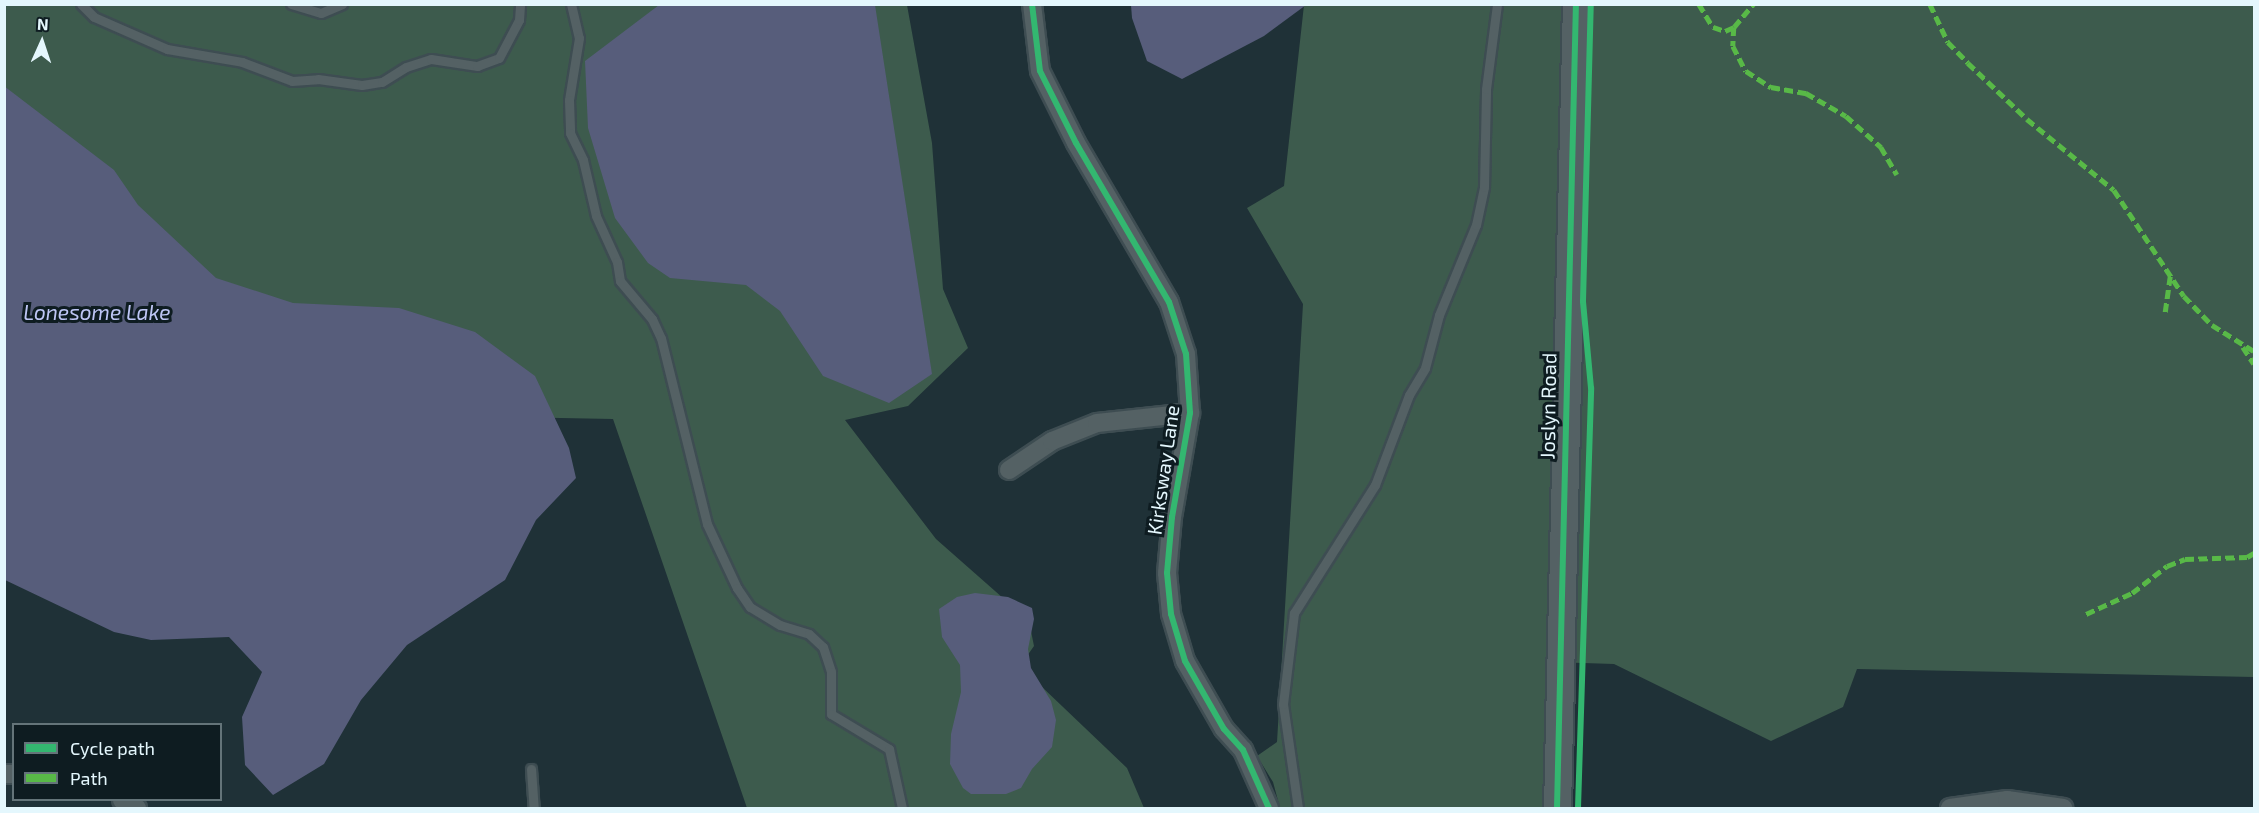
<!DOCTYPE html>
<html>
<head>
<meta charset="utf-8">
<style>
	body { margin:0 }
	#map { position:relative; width:2259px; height:813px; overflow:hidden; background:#1f3137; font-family:"Exo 2",sans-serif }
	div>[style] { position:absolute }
	.green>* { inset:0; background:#3d5b4d }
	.water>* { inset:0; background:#575d7b }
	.roads { filter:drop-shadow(2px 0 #3e4d52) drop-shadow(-2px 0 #3e4d52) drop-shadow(0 2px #3e4d52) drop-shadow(0 -2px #3e4d52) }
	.lane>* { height:9px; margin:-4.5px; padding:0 4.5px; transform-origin:4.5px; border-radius:4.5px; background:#546164 }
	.street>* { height:18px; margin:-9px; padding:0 9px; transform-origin:9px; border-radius:9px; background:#546164 }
	.secondary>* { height:27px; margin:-13.5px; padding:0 13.5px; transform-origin:13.5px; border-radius:13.5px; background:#546164 }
	.quiet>* { height:4.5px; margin-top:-2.25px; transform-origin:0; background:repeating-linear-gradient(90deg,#58b947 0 9px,transparent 0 13.5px) }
	.cycleway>* { height:6px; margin:-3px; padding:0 3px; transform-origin:3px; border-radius:3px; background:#33b770 }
	span { translate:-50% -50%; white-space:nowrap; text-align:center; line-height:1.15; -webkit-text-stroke:6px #0e1c21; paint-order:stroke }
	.street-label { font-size:20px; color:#e4f7fd }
	.water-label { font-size:21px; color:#bec6f5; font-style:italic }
	.frame { position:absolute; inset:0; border:6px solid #e4f7fd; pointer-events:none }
	.legend { position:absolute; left:12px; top:723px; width:210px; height:78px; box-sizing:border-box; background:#0e1c21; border:2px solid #647479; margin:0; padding:8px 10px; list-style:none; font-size:18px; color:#e4f7fd }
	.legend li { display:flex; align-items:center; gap:12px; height:30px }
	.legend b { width:30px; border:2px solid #647479 }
	.north { position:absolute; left:12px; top:12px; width:60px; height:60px; -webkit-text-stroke:4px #0e1c21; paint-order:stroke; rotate:3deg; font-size:16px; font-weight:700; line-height:24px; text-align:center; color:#e4f7fd }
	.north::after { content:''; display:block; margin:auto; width:21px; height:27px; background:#e4f7fd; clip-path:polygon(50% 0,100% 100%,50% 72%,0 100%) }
</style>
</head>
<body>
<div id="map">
	<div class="green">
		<i style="clip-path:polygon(5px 5px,907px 5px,932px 143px,943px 289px,968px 348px,908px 406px,845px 420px,936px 539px,1029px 621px,1034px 646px,1020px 666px,1127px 768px,1144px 808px,747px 808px,613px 419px,502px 417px,5px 557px)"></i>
		<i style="clip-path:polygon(1304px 5px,2254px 5px,2254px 677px,1857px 669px,1843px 707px,1771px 741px,1614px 664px,1552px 662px,1549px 808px,1280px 808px,1273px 782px,1257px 756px,1277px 742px,1303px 304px,1247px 208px,1284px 186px)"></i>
	</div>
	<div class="water">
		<i style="clip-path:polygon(659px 5px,875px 5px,932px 374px,889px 403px,823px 376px,780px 311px,746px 285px,670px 278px,648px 263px,615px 218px,588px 128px,585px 61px)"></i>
		<i style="clip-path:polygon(1131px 5px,1131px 4px,1306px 5px,1264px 36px,1182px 79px,1147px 61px,1132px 18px)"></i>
		<i style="clip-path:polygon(4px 86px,114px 170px,138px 205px,216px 278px,293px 303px,399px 308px,475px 332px,535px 376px,569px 448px,576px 478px,536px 520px,505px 580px,407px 645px,361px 700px,324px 764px,273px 795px,245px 765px,242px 717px,262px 672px,229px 637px,151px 640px,114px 632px,5px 580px)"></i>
		<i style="clip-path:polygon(975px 593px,1008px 597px,1032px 608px,1034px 619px,1028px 649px,1031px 668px,1051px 701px,1056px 720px,1052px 747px,1032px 769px,1021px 788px,1006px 794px,971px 794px,963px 788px,950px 764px,951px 734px,961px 692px,960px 665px,942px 637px,939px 609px,957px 597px)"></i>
	</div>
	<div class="roads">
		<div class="lane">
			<i style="left:81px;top:4px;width:18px;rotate:45deg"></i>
			<i style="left:94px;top:17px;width:80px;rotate:23.7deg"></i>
			<i style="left:167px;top:49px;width:76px;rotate:9.8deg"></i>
			<i style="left:242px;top:62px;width:53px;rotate:20.8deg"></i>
			<i style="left:292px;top:81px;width:26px;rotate:-4deg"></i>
			<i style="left:318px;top:79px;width:44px;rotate:7.8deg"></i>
			<i style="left:362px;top:85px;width:20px;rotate:-9deg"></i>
			<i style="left:382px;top:82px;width:28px;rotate:-32deg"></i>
			<i style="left:406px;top:67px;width:26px;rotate:-18deg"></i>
			<i style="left:431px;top:59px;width:47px;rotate:8.7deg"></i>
			<i style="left:477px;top:66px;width:23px;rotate:-20deg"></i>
			<i style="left:499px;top:58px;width:43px;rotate:-62.2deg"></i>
			<i style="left:519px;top:20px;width:16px;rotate:-86deg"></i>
			<i style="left:291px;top:4px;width:31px;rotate:17deg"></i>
			<i style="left:321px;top:13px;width:23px;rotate:-23deg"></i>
			<i style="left:571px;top:4px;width:35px;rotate:77deg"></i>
			<i style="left:579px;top:38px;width:63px;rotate:99.2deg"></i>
			<i style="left:569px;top:100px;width:33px;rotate:88deg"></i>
			<i style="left:570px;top:133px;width:30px;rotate:64deg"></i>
			<i style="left:583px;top:160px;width:57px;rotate:76.9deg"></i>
			<i style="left:596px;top:216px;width:51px;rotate:65.5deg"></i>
			<i style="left:617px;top:262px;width:19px;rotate:81deg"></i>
			<i style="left:620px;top:281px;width:50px;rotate:49.9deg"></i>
			<i style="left:652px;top:319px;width:21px;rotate:65deg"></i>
			<i style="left:661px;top:338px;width:192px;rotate:76.1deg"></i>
			<i style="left:707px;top:524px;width:71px;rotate:64.9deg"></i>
			<i style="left:737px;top:588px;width:23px;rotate:56deg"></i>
			<i style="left:750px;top:607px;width:35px;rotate:31deg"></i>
			<i style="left:780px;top:625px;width:30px;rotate:17deg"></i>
			<i style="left:809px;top:634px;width:19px;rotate:43deg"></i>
			<i style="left:823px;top:647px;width:26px;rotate:72deg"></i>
			<i style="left:831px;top:672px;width:42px;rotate:90deg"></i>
			<i style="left:831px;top:714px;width:68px;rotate:31.1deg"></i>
			<i style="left:889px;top:749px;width:60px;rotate:77.6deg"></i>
			<i style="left:531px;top:769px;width:39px;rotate:86deg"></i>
			<i style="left:1298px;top:808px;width:105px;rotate:-98.2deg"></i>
			<i style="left:1283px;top:704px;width:92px;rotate:-83.1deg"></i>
			<i style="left:1294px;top:613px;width:151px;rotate:-57.7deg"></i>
			<i style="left:1375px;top:485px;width:96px;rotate:-69.3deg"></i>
			<i style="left:1409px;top:395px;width:31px;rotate:-59deg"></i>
			<i style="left:1425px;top:368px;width:55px;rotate:-75.2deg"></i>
			<i style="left:1439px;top:315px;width:97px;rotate:-67.7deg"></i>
			<i style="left:1476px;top:225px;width:39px;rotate:-78deg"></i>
			<i style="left:1484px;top:187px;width:98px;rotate:-88.8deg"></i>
			<i style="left:1486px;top:89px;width:86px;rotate:-82.6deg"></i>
		</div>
		<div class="street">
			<i style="left:1032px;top:4px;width:67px;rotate:83.2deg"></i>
			<i style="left:1040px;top:71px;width:80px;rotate:63.4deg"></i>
			<i style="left:1076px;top:143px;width:184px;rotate:59.7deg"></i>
			<i style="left:1169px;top:302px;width:55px;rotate:71.9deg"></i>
			<i style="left:1186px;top:354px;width:59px;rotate:86.1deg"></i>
			<i style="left:1190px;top:413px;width:106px;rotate:99.8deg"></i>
			<i style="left:1172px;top:517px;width:56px;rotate:95.1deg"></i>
			<i style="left:1167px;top:573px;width:41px;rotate:84.4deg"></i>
			<i style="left:1171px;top:614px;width:49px;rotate:73.4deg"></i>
			<i style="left:1185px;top:661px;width:78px;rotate:60.2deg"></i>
			<i style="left:1224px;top:729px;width:28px;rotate:48deg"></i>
			<i style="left:1243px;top:750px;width:64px;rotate:65.9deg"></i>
			<i style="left:1009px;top:470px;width:52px;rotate:-34deg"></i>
			<i style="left:1052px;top:441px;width:48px;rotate:-21.8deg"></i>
			<i style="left:1097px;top:423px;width:94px;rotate:-6.1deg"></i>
			<i style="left:4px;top:774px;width:10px"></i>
			<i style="left:122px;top:800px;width:17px;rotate:28deg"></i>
			<i style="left:1950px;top:808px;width:58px;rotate:-8deg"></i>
			<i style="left:2007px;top:800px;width:57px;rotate:8.1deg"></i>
		</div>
		<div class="secondary">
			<i style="left:1557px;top:808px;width:804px;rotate:-88.65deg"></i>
		</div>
	</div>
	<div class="quiet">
		<i style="left:1699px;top:4px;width:27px;rotate:59deg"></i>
		<i style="left:1713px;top:27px;width:13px;rotate:18deg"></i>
		<i style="left:1725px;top:31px;width:10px;rotate:-24deg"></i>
		<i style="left:1734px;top:27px;width:30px;rotate:-50deg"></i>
		<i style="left:1930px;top:4px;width:42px;rotate:64.7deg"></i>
		<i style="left:1948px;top:42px;width:29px;rotate:46deg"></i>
		<i style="left:1968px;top:63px;width:81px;rotate:43.5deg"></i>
		<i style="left:2027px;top:119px;width:112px;rotate:39.2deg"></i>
		<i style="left:2114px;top:190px;width:127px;rotate:56.6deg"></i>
		<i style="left:2184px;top:296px;width:40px;rotate:46deg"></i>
		<i style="left:2212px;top:325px;width:49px;rotate:31.8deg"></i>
		<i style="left:1734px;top:27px;width:19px;rotate:93deg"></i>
		<i style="left:1733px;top:46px;width:28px;rotate:63deg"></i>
		<i style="left:1746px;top:71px;width:30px;rotate:33deg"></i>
		<i style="left:1771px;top:87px;width:36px;rotate:10deg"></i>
		<i style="left:1806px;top:93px;width:46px;rotate:29.9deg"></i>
		<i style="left:1846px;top:116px;width:47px;rotate:41.5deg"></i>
		<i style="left:1881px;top:147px;width:32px;rotate:60deg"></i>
		<i style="left:2165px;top:312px;width:36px;rotate:-82deg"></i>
		<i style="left:2243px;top:347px;width:20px;rotate:57deg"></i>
		<i style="left:2086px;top:614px;width:51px;rotate:-24.5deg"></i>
		<i style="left:2132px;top:593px;width:44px;rotate:-37.6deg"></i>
		<i style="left:2167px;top:566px;width:19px;rotate:-21deg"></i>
		<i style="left:2185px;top:559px;width:62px;rotate:-1.8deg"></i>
		<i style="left:2247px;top:557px;width:8px;rotate:-30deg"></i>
	</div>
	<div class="cycleway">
		<i style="left:1032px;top:4px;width:67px;rotate:83.2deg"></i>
		<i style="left:1040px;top:71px;width:80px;rotate:63.4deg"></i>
		<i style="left:1076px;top:143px;width:184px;rotate:59.7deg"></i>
		<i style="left:1169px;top:302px;width:55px;rotate:71.9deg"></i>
		<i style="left:1186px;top:354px;width:59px;rotate:86.1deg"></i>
		<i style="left:1190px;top:413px;width:106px;rotate:99.8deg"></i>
		<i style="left:1172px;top:517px;width:56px;rotate:95.1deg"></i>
		<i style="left:1167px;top:573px;width:41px;rotate:84.4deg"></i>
		<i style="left:1171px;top:614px;width:49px;rotate:73.4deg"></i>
		<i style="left:1185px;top:661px;width:78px;rotate:60.2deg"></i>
		<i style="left:1224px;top:729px;width:28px;rotate:48deg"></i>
		<i style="left:1243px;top:750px;width:64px;rotate:65.9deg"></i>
		<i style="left:1557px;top:808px;width:804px;rotate:-88.65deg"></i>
		<i style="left:1578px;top:808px;width:420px;rotate:-88.2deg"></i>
		<i style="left:1591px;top:388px;width:87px;rotate:-95.3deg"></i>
		<i style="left:1583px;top:301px;width:297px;rotate:-88.5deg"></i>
	</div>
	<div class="street-label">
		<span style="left:1548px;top:406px;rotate:-89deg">Joslyn Road</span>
		<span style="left:1163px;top:470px;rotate:-82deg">Kirksway Lane</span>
	</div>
	<div class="water-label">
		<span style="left:97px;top:312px">Lonesome Lake</span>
	</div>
	<div class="frame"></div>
	<ul class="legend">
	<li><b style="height:8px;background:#33b770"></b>Cycle path</li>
	<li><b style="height:8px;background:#58b947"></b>Path</li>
	</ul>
	<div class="north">N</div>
</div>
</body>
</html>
